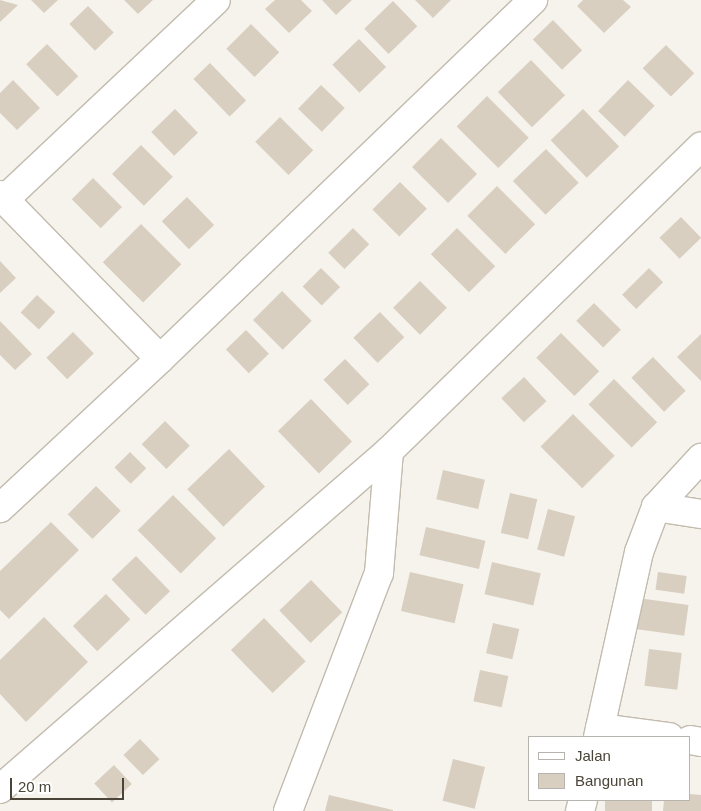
<!DOCTYPE html>
<html>
<head>
<meta charset="utf-8">
<style>
	body { margin:0 }
	#map { position:relative; width:701px; height:811px; overflow:hidden; background:#f6f3ec; font-family:Arial,sans-serif }
	div>[style] { position:absolute }
	.building>* { inset:0; background:#d8cfc1; transform-origin:0 0 }
	.roads { filter:drop-shadow(1px 0 #c2bbae) drop-shadow(-1px 0 #c2bbae) drop-shadow(0 1px #c2bbae) drop-shadow(0 -1px #c2bbae) }
	.minor>* { height:28px; margin:-14px; padding:0 14px; transform-origin:14px; border-radius:14px; background:#fff }
	span { translate:-50% -50%; white-space:nowrap; text-align:center; line-height:1.15; -webkit-text-stroke:4px #fff; paint-order:stroke }
	.legend { position:absolute; left:528px; top:736px; width:162px; height:65px; box-sizing:border-box; background:#fff; border:1px solid #b7b4b0; margin:0; padding:6px 9px; list-style:none; font-size:15px; color:#4b4439 }
	.legend li { display:flex; align-items:center; gap:10px; height:25px }
	.legend b { width:25px; border:1px solid #b7b4b0 }
	.scale { position:absolute; left:10px; top:778px; width:114px; height:22px; box-sizing:border-box; border:2px solid #4b4439; border-top:0; padding-left:6px; font-size:15px; line-height:18px; white-space:nowrap; color:#4b4439; -webkit-text-stroke:4px #fff; paint-order:stroke }
</style>
</head>
<body>
<div id="map">
	<div class="building">
		<i style="clip-path:polygon(0 0,18px 5px,0 22px)"></i>
		<i style="clip-path:polygon(31px 0,58px 0,44px 13px)"></i>
		<i style="clip-path:polygon(124px 0,153px 0,138px 14px)"></i>
		<i style="clip-path:polygon(275px 0,301px 0,312px 11px,289px 33px,265px 9px)"></i>
		<i style="clip-path:polygon(322px 0,352px 0,336px 15px)"></i>
		<i style="clip-path:polygon(415px 0,451px 0,433px 18px)"></i>
		<i style="clip-path:polygon(583px 0,623px 0,631px 7px,604px 33px,577px 6px)"></i>
		<i style="left:393px;top:1px;width:35px;height:40px;rotate:46deg"></i>
		<i style="left:88px;top:6px;width:37px;height:26px;rotate:46deg"></i>
		<i style="left:553px;top:20px;width:42px;height:28px;rotate:46deg"></i>
		<i style="left:251px;top:24px;width:40px;height:35px;rotate:45deg"></i>
		<i style="left:359px;top:39px;width:39px;height:37px;rotate:46deg"></i>
		<i style="left:47px;top:44px;width:45px;height:29px;rotate:46deg"></i>
		<i style="left:666px;top:45px;width:40px;height:33px;rotate:45deg"></i>
		<i style="left:531px;top:60px;width:49px;height:46px;rotate:46deg"></i>
		<i style="left:210px;top:63px;width:52px;height:23px;rotate:46deg"></i>
		<i style="clip-path:polygon(13px 80px,40px 108px,17px 130px,0 113px,0 93px)"></i>
		<i style="left:628px;top:80px;width:37px;height:43px;rotate:44deg"></i>
		<i style="left:321px;top:85px;width:33px;height:33px;rotate:44deg"></i>
		<i style="left:487px;top:96px;width:59px;height:43px;rotate:45deg"></i>
		<i style="left:175px;top:109px;width:33px;height:33px;rotate:46deg"></i>
		<i style="left:583px;top:109px;width:52px;height:45px;rotate:46deg"></i>
		<i style="left:280px;top:117px;width:47px;height:35px;rotate:45deg"></i>
		<i style="left:441px;top:138px;width:51px;height:41px;rotate:45deg"></i>
		<i style="left:141px;top:145px;width:45px;height:41px;rotate:45deg"></i>
		<i style="left:546px;top:149px;width:47px;height:46px;rotate:46deg"></i>
		<i style="left:93px;top:178px;width:41px;height:30px;rotate:45deg"></i>
		<i style="left:400px;top:182px;width:38px;height:39px;rotate:45deg"></i>
		<i style="left:497px;top:186px;width:54px;height:42px;rotate:45deg"></i>
		<i style="left:187px;top:197px;width:39px;height:35px;rotate:46deg"></i>
		<i style="left:681px;top:217px;width:29px;height:30px;rotate:46deg"></i>
		<i style="left:141px;top:224px;width:57px;height:54px;rotate:45deg"></i>
		<i style="left:353px;top:228px;width:23px;height:35px;rotate:45deg"></i>
		<i style="left:457px;top:228px;width:54px;height:37px;rotate:45deg"></i>
		<i style="clip-path:polygon(0 261px,16px 278px,0 293px)"></i>
		<i style="left:321px;top:268px;width:27px;height:26px;rotate:45deg"></i>
		<i style="left:649px;top:268px;width:20px;height:38px;rotate:45deg"></i>
		<i style="left:420px;top:281px;width:38px;height:38px;rotate:45deg"></i>
		<i style="left:282px;top:291px;width:42px;height:41px;rotate:45deg"></i>
		<i style="left:37px;top:295px;width:25px;height:24px;rotate:43deg"></i>
		<i style="left:594px;top:303px;width:38px;height:25px;rotate:45deg"></i>
		<i style="left:380px;top:312px;width:35px;height:37px;rotate:46deg"></i>
		<i style="clip-path:polygon(0 321px,32px 354px,15px 370px,0 355px)"></i>
		<i style="left:246px;top:330px;width:33px;height:28px;rotate:46deg"></i>
		<i style="left:73px;top:332px;width:30px;height:37px;rotate:46deg"></i>
		<i style="left:561px;top:333px;width:54px;height:35px;rotate:45deg"></i>
		<i style="clip-path:polygon(701px 334px,701px 381px,677px 357px)"></i>
		<i style="left:653px;top:357px;width:47px;height:30px;rotate:46deg"></i>
		<i style="left:345px;top:359px;width:35px;height:30px;rotate:46deg"></i>
		<i style="left:524px;top:377px;width:33px;height:31px;rotate:47deg"></i>
		<i style="left:614px;top:379px;width:61px;height:36px;rotate:45deg"></i>
		<i style="left:311px;top:399px;width:59px;height:46px;rotate:46deg"></i>
		<i style="left:573px;top:414px;width:59px;height:46px;rotate:45deg"></i>
		<i style="left:165px;top:421px;width:35px;height:33px;rotate:45deg"></i>
		<i style="left:229px;top:449px;width:52px;height:58px;rotate:46deg"></i>
		<i style="left:130px;top:452px;width:23px;height:22px;rotate:45deg"></i>
		<i style="left:443px;top:470px;width:43px;height:30px;rotate:13deg"></i>
		<i style="left:96px;top:486px;width:35px;height:40px;rotate:45deg"></i>
		<i style="left:510px;top:493px;width:28px;height:41px;rotate:13deg"></i>
		<i style="left:173px;top:495px;width:61px;height:50px;rotate:45deg"></i>
		<i style="left:548px;top:509px;width:28px;height:42px;rotate:15deg"></i>
		<i style="clip-path:polygon(51px 522px,79px 550px,9px 619px,0 610px,0 571px)"></i>
		<i style="left:426px;top:527px;width:61px;height:29px;rotate:13deg"></i>
		<i style="left:136px;top:556px;width:49px;height:34px;rotate:46deg"></i>
		<i style="left:492px;top:562px;width:50px;height:33px;rotate:13deg"></i>
		<i style="left:410px;top:572px;width:55px;height:40px;rotate:13deg"></i>
		<i style="left:658px;top:572px;width:29px;height:18px;rotate:8deg"></i>
		<i style="left:311px;top:580px;width:45px;height:44px;rotate:46deg"></i>
		<i style="left:106px;top:594px;width:35px;height:46px;rotate:46deg"></i>
		<i style="left:638px;top:598px;width:51px;height:31px;rotate:8deg"></i>
		<i style="clip-path:polygon(44px 617px,88px 662px,26px 722px,0 694px,0 660px)"></i>
		<i style="left:264px;top:618px;width:60px;height:46px;rotate:46deg"></i>
		<i style="left:493px;top:623px;width:27px;height:31px;rotate:13deg"></i>
		<i style="left:649px;top:649px;width:33px;height:37px;rotate:7deg"></i>
		<i style="left:480px;top:670px;width:29px;height:32px;rotate:12deg"></i>
		<i style="left:140px;top:739px;width:28px;height:23px;rotate:46deg"></i>
		<i style="left:453px;top:759px;width:33px;height:43px;rotate:14deg"></i>
		<i style="left:114px;top:765px;width:26px;height:27px;rotate:47deg"></i>
		<i style="clip-path:polygon(690px 794px,701px 795px,701px 811px,663px 811px,664px 800px,690px 800px)"></i>
		<i style="clip-path:polygon(329px 795px,393px 810px,393px 811px,325px 811px)"></i>
		<i style="left:605px;top:800px;width:47px;height:11px"></i>
	</div>
	<div class="roads">
		<div class="minor">
			<i style="left:0;top:195px;width:229px;rotate:45.7deg"></i>
			<i style="left:160px;top:359px;width:219px;rotate:137deg"></i>
			<i style="left:4px;top:200px;width:291px;rotate:-43.3deg"></i>
			<i style="left:160px;top:359px;width:518px;rotate:-43.9deg"></i>
			<i style="left:656px;top:507px;width:46px;rotate:8.8deg"></i>
			<i style="left:600px;top:728px;width:70px;rotate:7.4deg"></i>
			<i style="left:598px;top:737px;width:189px;rotate:-77.5deg"></i>
			<i style="left:639px;top:552px;width:48px;rotate:-69.3deg"></i>
			<i style="left:656px;top:507px;width:67px;rotate:-47.4deg"></i>
			<i style="left:690px;top:740px;width:11px;rotate:10deg"></i>
			<i style="left:0;top:789px;width:515px;rotate:-40.99deg"></i>
			<i style="left:389px;top:451px;width:436px;rotate:-44.3deg"></i>
			<i style="left:288px;top:811px;width:255px;rotate:-69.1deg"></i>
			<i style="left:379px;top:573px;width:122px;rotate:-85.3deg"></i>
			<i style="left:580px;top:811px;width:11px;rotate:-75deg"></i>
		</div>
	</div>
	<ul class="legend">
	<li><b style="height:6px;background:#fff"></b>Jalan</li>
	<li><b style="height:14px;background:#d8cfc1"></b>Bangunan</li>
	</ul>
	<div class="scale">20 m</div>
</div>
</body>
</html>
